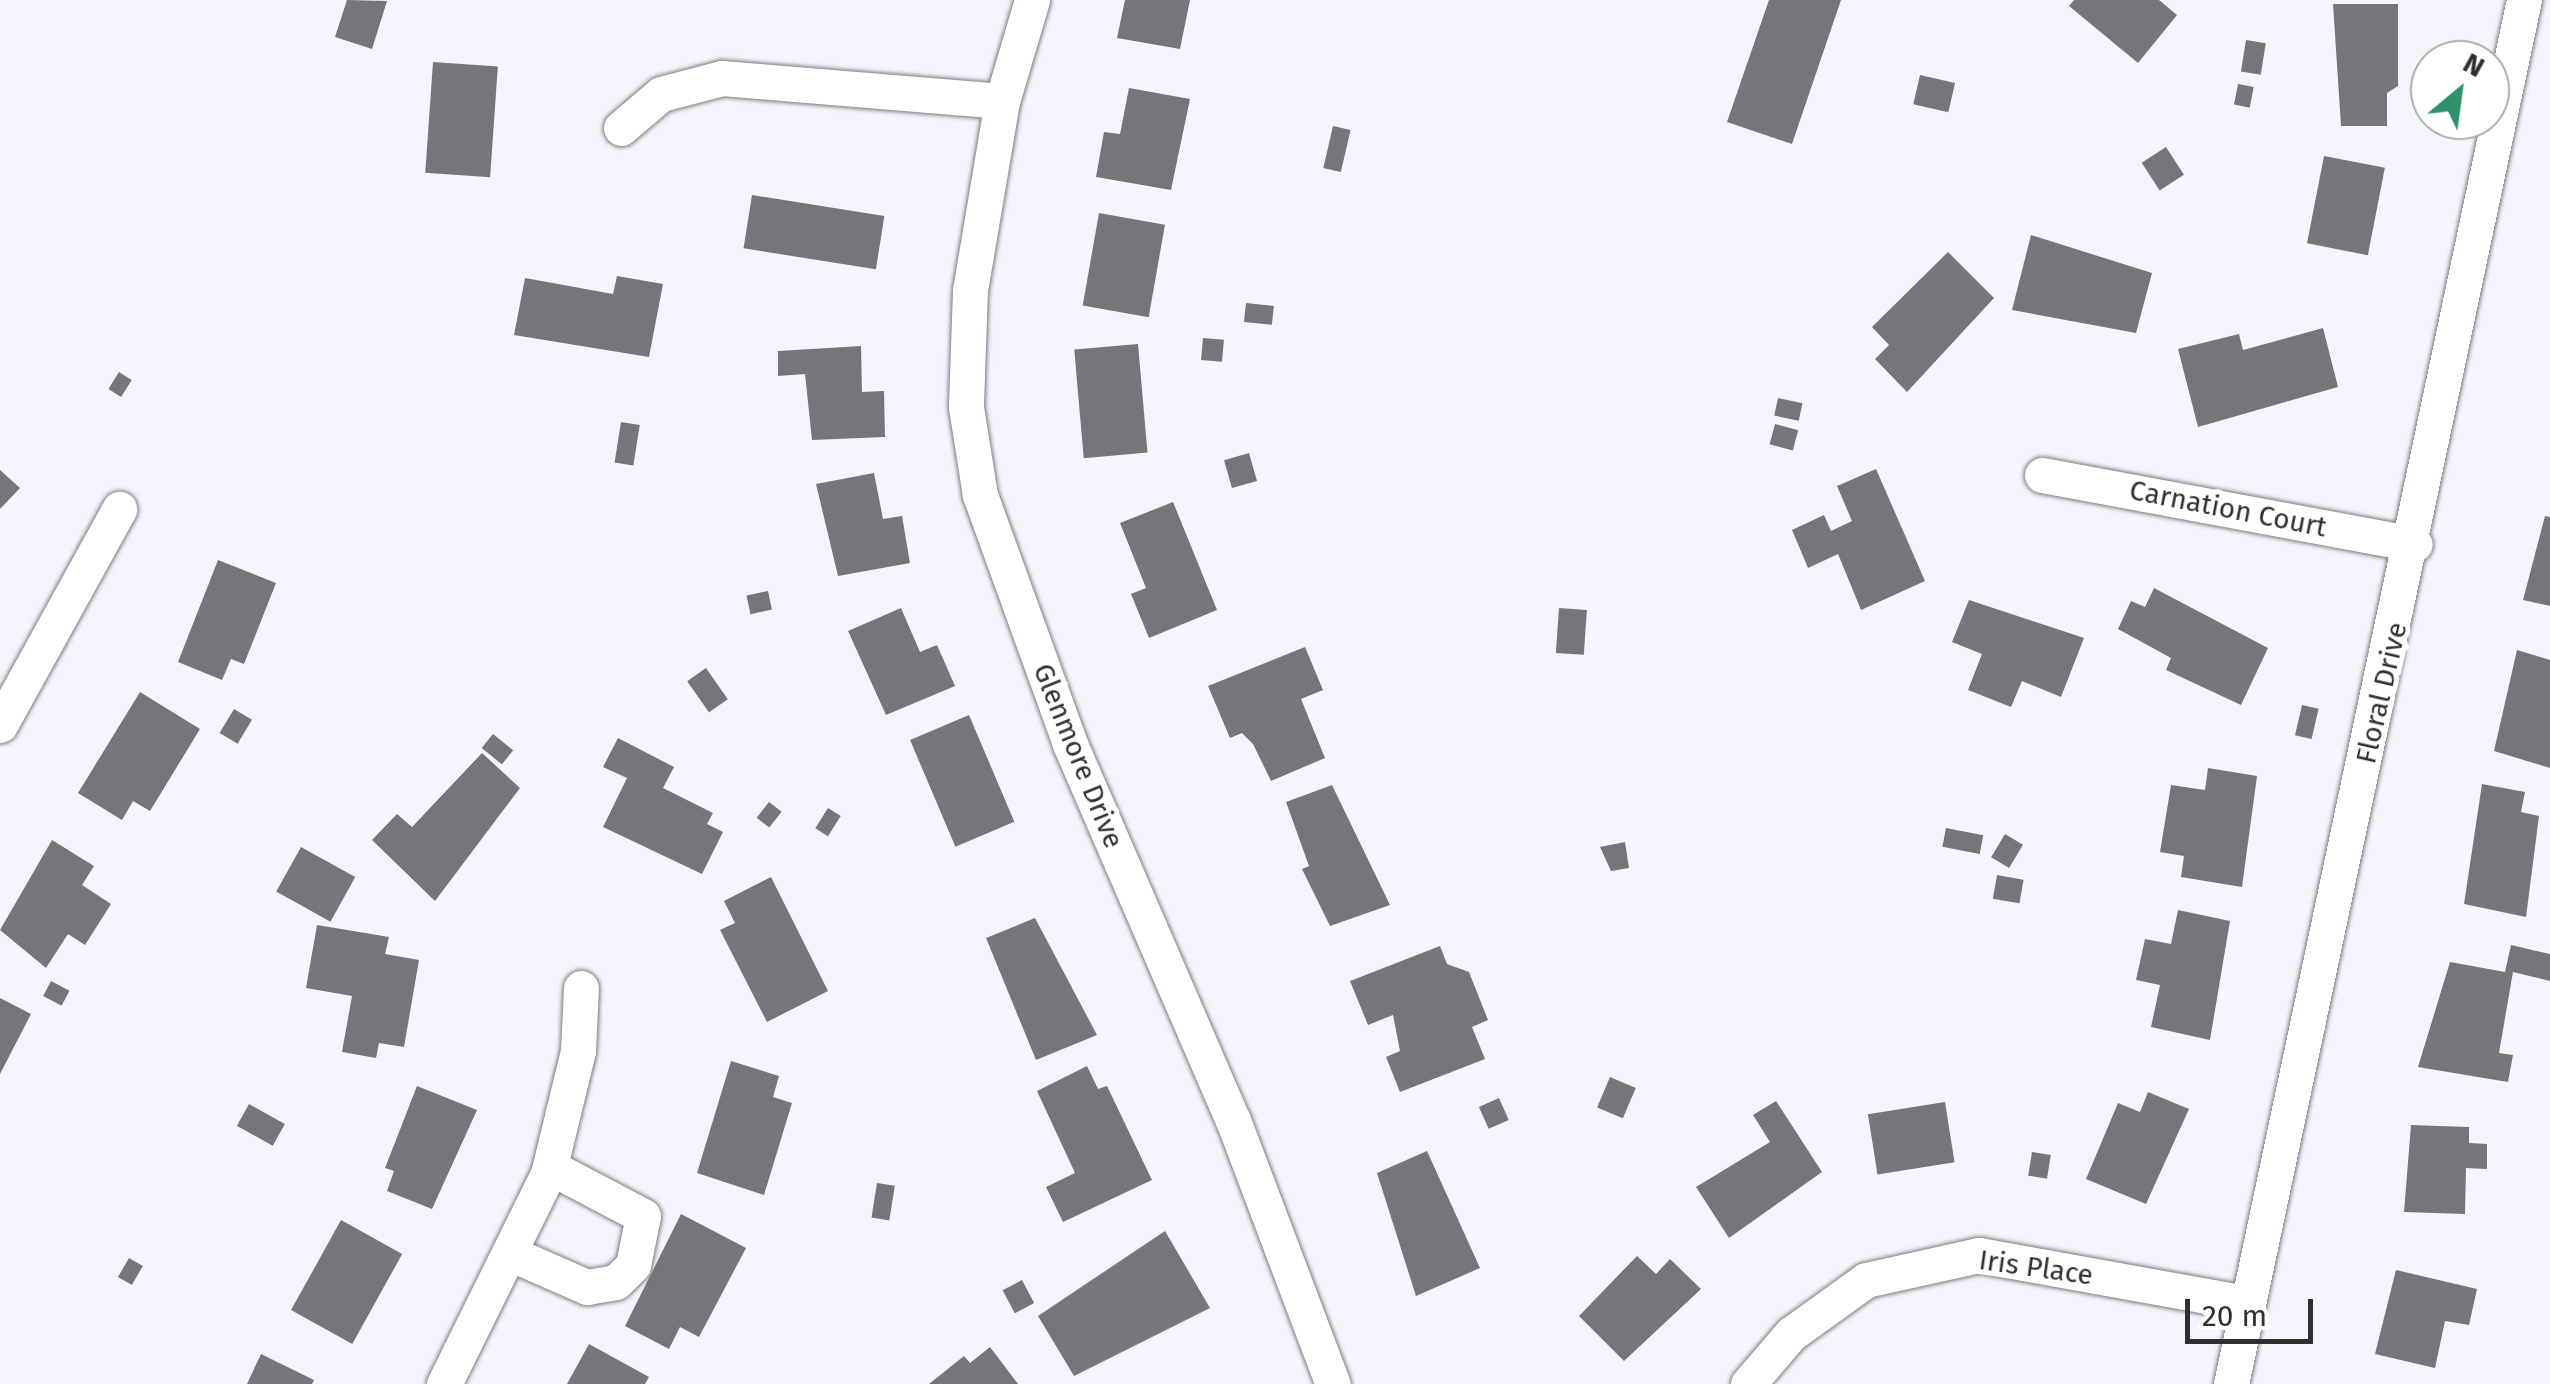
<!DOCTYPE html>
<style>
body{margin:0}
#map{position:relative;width:2550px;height:1384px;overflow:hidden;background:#f5f6fd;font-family:"Fira Sans",sans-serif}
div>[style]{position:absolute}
.building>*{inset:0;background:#74767c;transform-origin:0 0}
.roads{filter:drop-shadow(0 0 2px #7b7c82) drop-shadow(0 0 2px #7b7c82)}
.street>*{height:35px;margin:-17.5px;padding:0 17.5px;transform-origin:17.5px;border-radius:17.5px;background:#fff}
span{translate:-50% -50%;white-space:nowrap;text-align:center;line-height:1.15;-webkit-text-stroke:10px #fff;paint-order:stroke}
.street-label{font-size:28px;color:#2f2f32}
.north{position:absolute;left:2410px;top:40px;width:100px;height:100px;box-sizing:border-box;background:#fff;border:2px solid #acacad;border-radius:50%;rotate:29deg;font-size:28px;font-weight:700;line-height:40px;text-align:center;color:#2f2f32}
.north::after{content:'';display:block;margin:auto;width:35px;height:45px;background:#2f926d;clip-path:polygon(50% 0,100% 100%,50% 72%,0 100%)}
.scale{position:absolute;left:2185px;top:1299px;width:128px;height:45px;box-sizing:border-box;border:5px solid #2f2f32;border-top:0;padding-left:12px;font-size:30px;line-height:35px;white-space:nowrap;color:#2f2f32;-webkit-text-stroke:8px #fff;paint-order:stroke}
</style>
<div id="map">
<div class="building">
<i style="clip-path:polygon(347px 0,387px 1px,372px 49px,335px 37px)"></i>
<i style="clip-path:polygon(1125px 0,1190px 0,1180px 49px,1117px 38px)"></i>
<i style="clip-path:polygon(1769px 0,1841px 0,1792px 144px,1727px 122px)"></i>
<i style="clip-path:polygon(2074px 0,2159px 0,2177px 15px,2138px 63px,2069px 6px)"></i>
<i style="clip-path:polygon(2333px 4px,2398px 4px,2398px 86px,2387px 93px,2387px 126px,2341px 126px)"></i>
<i style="left:2246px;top:40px;width:20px;height:32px;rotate:9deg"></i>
<i style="left:433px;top:62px;width:65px;height:111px;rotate:4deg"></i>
<i style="left:1920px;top:75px;width:36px;height:30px;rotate:13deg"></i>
<i style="left:2238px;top:84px;width:16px;height:21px;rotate:11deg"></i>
<i style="clip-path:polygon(1129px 88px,1190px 99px,1171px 190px,1096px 177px,1104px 132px,1120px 134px)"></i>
<i style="left:1333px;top:126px;width:18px;height:43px;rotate:13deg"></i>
<i style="left:2166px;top:147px;width:33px;height:29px;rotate:57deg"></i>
<i style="left:2324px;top:156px;width:62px;height:89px;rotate:11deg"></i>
<i style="left:752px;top:195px;width:134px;height:54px;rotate:9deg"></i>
<i style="left:1099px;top:213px;width:67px;height:94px;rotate:10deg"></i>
<i style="clip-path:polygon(2031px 235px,2152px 273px,2136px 333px,2012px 310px)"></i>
<i style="clip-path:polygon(1948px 252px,1994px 298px,1907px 392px,1875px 359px,1889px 345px,1872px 327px)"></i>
<i style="clip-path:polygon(617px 276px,663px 284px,649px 357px,514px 335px,525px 278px,613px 294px)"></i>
<i style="left:1246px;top:303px;width:28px;height:19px;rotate:6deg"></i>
<i style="clip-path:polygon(2323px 328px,2338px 387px,2198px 427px,2178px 349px,2239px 334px,2243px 350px)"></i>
<i style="left:1203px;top:338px;width:21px;height:22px;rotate:5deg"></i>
<i style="left:1138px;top:344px;width:109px;height:64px;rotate:85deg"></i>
<i style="clip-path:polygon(861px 346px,862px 392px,884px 391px,885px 437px,812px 440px,805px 374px,778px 376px,778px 351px)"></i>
<i style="left:119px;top:372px;width:15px;height:20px;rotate:32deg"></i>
<i style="left:1778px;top:398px;width:25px;height:18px;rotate:12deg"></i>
<i style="left:621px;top:422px;width:19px;height:41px;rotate:9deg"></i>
<i style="left:1775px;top:424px;width:24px;height:21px;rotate:15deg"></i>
<i style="left:1249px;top:453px;width:29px;height:26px;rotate:74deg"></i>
<i style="clip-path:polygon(1876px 469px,1925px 581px,1861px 610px,1838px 554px,1808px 568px,1792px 530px,1824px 515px,1831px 531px,1852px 521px,1837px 486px)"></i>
<i style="clip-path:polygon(0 470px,20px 488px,0 509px)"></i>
<i style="clip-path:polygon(874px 473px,883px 519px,902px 516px,910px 563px,838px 576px,816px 484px)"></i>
<i style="clip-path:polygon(1173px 502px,1217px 610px,1149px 638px,1131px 594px,1146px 588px,1120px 523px)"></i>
<i style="clip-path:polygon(2545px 516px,2550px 517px,2550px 606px,2523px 600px)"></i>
<i style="clip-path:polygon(218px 560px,276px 583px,244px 664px,231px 659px,222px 680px,178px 662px)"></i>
<i style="clip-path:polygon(2154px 588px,2268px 648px,2241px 705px,2166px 670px,2171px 658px,2118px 629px,2131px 601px,2145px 607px)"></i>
<i style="left:768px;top:591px;width:19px;height:22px;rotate:78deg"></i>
<i style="clip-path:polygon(1969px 600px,2084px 638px,2061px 697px,2022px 681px,2011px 707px,1968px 690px,1982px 654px,1952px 642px)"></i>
<i style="clip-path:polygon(901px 608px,920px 652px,937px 645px,955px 686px,886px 715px,848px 631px)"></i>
<i style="left:1559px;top:608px;width:28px;height:45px;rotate:4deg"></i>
<i style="clip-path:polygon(1305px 647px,1323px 690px,1301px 699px,1325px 758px,1271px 781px,1253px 744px,1242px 733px,1230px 738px,1208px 686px)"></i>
<i style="clip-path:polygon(2517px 650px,2550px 660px,2550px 768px,2494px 751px)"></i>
<i style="left:706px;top:668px;width:38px;height:23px;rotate:55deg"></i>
<i style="clip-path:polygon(140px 692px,200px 729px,150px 811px,133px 801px,122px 820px,78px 793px)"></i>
<i style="left:2302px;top:705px;width:17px;height:31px;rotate:13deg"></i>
<i style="left:234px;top:709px;width:21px;height:28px;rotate:31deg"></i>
<i style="left:969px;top:715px;width:116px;height:64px;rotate:67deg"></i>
<i style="left:493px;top:734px;width:26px;height:18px;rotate:39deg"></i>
<i style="clip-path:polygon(618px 738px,674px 767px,663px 788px,713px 813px,707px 824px,723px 832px,702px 874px,603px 827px,627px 778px,603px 767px)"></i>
<i style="clip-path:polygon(482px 753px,520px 788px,435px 901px,372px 840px,397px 814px,412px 827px)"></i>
<i style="clip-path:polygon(2208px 768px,2257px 776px,2242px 887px,2181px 877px,2184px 856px,2160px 852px,2171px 785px,2205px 790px)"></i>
<i style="clip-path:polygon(2482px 784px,2525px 792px,2521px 812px,2539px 816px,2526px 917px,2464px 904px)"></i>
<i style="clip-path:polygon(1332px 785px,1390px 905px,1330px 926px,1302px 869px,1309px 866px,1286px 802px)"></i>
<i style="left:769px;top:802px;width:16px;height:20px;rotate:38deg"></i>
<i style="left:828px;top:808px;width:15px;height:24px;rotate:32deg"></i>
<i style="left:1946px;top:828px;width:38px;height:19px;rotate:11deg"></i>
<i style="left:2005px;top:834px;width:21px;height:27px;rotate:31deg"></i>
<i style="clip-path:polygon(52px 840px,94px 866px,82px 885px,111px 904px,85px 945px,68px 934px,46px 968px,0 930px)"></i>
<i style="clip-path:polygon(1625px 842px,1629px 868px,1611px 871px,1600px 847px)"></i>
<i style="left:301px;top:847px;width:62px;height:51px;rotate:29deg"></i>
<i style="left:1997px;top:875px;width:27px;height:24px;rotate:10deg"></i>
<i style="clip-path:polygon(771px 877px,828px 991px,767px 1022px,720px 930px,735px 923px,724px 901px)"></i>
<i style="clip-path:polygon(2178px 910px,2230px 921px,2210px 1040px,2151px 1027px,2160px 985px,2136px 980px,2145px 939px,2171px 944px)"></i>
<i style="clip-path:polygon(1035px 918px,1097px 1035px,1036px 1060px,986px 938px)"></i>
<i style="clip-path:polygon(317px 925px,389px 937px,385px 954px,419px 960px,404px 1047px,379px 1043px,376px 1058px,342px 1052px,352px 996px,306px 988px)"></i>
<i style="clip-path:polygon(2511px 945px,2550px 954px,2550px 981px,2513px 972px,2499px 1053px,2513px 1055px,2508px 1082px,2418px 1067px,2450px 962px,2505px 972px)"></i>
<i style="clip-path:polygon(1440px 946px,1447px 964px,1469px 972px,1488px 1020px,1472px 1027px,1485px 1059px,1400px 1092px,1386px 1057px,1400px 1051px,1393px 1015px,1368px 1025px,1350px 981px)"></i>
<i style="left:51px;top:981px;width:21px;height:17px;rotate:28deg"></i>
<i style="clip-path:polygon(0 998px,31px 1014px,0 1074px)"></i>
<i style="clip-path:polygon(731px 1061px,779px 1076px,773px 1097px,792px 1103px,764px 1195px,697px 1173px)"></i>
<i style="clip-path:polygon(1087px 1066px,1098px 1089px,1107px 1086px,1152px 1180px,1063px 1222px,1046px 1187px,1075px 1173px,1037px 1091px)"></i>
<i style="left:1610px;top:1077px;width:28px;height:33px;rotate:23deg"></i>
<i style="clip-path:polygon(417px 1086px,477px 1110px,432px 1209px,387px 1191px,394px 1171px,385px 1168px)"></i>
<i style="clip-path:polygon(2148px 1092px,2189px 1109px,2146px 1204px,2086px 1179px,2118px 1103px,2140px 1112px)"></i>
<i style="left:1499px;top:1098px;width:24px;height:22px;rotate:66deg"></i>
<i style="clip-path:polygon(1776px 1101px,1822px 1172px,1729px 1238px,1696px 1187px,1770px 1142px,1753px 1115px)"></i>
<i style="left:1945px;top:1102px;width:61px;height:78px;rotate:81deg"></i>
<i style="left:249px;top:1104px;width:41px;height:25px;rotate:29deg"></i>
<i style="clip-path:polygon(2411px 1125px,2469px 1127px,2469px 1143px,2487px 1144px,2487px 1169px,2466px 1168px,2465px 1214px,2404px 1212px)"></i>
<i style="clip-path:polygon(1427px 1151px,1480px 1268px,1416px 1296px,1377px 1173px)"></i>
<i style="left:2032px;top:1152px;width:19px;height:24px;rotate:9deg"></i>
<i style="left:877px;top:1183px;width:18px;height:35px;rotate:9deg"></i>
<i style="clip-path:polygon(681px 1214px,746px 1248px,699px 1337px,680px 1327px,669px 1349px,625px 1326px)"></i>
<i style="left:341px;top:1220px;width:70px;height:103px;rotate:29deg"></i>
<i style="clip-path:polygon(1165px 1231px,1210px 1308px,1074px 1376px,1038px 1316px)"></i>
<i style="clip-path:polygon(1637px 1256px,1656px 1274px,1670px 1259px,1701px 1289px,1624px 1361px,1579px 1316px)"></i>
<i style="left:129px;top:1258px;width:16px;height:22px;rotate:30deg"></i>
<i style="clip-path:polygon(2396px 1270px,2477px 1289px,2469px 1325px,2445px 1321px,2435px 1368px,2375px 1354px)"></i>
<i style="left:1022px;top:1280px;width:26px;height:22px;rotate:62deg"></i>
<i style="clip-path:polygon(589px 1344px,649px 1377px,645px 1384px,567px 1384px)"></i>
<i style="clip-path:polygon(990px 1347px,1018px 1384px,929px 1384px,964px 1356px,970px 1363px)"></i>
<i style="clip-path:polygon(261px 1354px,314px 1380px,312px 1384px,247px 1384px)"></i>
</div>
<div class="roads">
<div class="street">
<i style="left:1032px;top:0;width:105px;rotate:106.5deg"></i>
<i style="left:1002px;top:101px;width:192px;rotate:99.6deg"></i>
<i style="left:970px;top:290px;width:117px;rotate:92deg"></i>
<i style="left:966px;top:407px;width:89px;rotate:81deg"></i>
<i style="left:980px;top:495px;width:265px;rotate:70.1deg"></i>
<i style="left:1070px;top:744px;width:410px;rotate:66.6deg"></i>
<i style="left:1233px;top:1120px;width:282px;rotate:69.3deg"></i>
<i style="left:621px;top:128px;width:52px;rotate:-40.4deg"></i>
<i style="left:661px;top:94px;width:63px;rotate:-14.7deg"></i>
<i style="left:722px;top:78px;width:281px;rotate:4.7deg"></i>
<i style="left:2042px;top:475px;width:379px;rotate:10.5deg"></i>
<i style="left:0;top:725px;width:247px;rotate:-61.1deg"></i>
<i style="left:514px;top:1255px;width:80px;rotate:23.7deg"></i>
<i style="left:587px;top:1287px;width:29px;rotate:-10deg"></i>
<i style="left:616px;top:1282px;width:24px;rotate:-45deg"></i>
<i style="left:633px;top:1265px;width:50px;rotate:-78.5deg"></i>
<i style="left:643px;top:1216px;width:105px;rotate:-152.2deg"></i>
<i style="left:444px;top:1384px;width:234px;rotate:-63.7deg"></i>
<i style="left:548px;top:1174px;width:127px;rotate:-76.3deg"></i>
<i style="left:578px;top:1051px;width:63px;rotate:-87.3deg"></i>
<i style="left:1748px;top:1384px;width:66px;rotate:-49.3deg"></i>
<i style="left:1791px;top:1334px;width:92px;rotate:-35.8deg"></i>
<i style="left:1866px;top:1280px;width:116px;rotate:-12.5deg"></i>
<i style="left:1979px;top:1255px;width:271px;rotate:10.2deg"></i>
<i style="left:2231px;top:1384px;width:1415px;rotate:-78.05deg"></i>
</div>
</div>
<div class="street-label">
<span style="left:2228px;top:509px;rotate:11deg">Carnation Court</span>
<span style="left:2382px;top:693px;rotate:-77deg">Floral Drive</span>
<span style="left:1078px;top:756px;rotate:68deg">Glenmore Drive</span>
<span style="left:2036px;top:1268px;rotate:8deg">Iris Place</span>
</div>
<div class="north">N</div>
<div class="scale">20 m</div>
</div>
